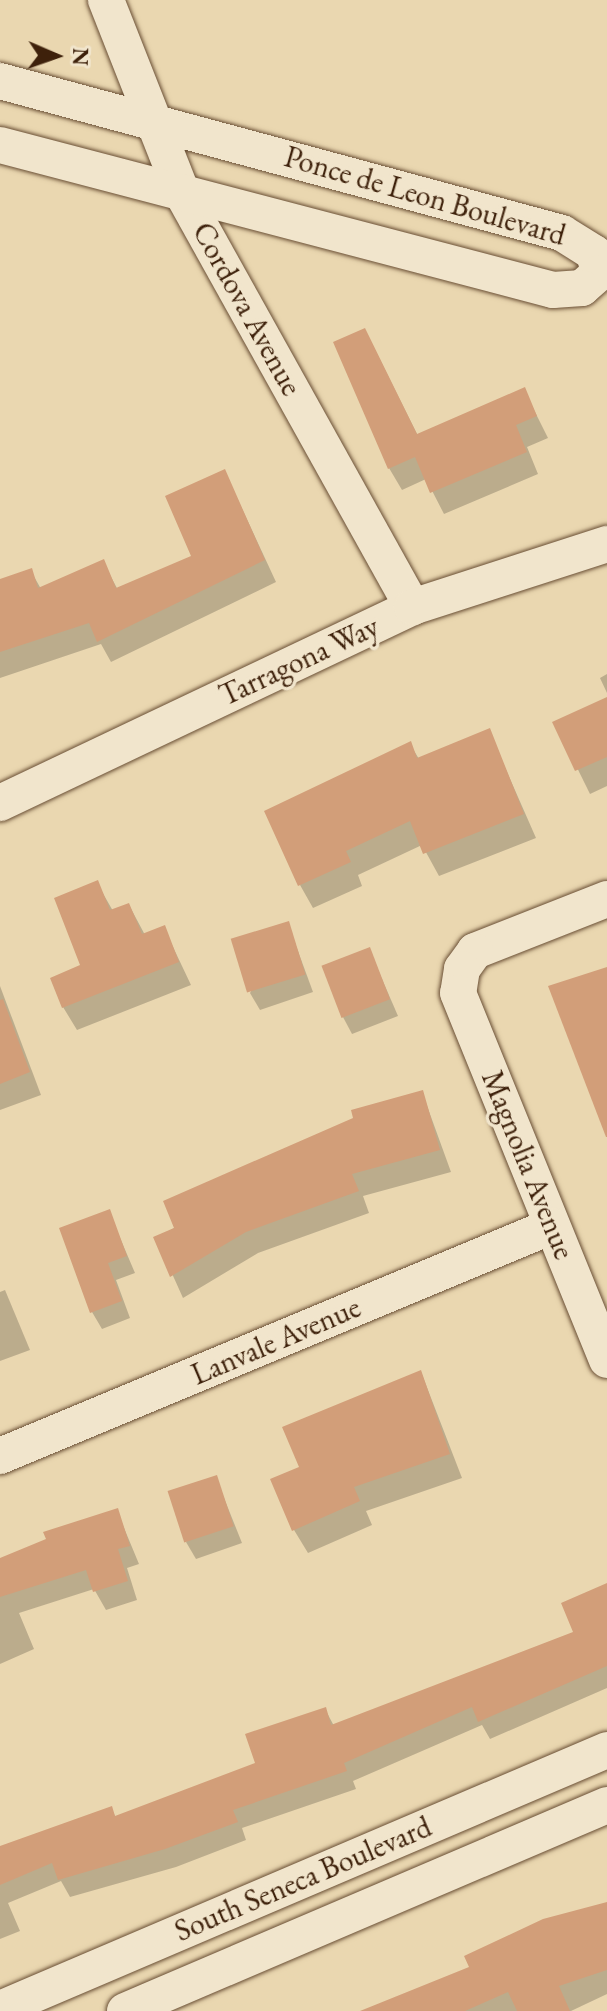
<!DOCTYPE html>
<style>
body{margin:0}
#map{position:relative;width:607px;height:2011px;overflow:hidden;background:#ead7b0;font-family:"EB Garamond",serif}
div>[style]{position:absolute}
.shadow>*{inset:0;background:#0003}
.building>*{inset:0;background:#d29e79;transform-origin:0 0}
.roads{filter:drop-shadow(0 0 2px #694e34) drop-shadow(0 0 2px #694e34)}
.street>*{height:36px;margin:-18px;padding:0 18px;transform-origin:18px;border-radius:18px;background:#f1e5cc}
span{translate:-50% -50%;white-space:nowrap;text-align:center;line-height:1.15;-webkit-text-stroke:7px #f1e5cc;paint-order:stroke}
.street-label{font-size:30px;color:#3e210b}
.north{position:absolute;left:16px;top:16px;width:80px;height:80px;-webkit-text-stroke:6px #f1e5cc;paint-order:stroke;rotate:92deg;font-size:22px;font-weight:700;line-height:32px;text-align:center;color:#3e210b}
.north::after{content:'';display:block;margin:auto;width:28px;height:36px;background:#3e210b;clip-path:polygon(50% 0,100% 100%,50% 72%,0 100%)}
</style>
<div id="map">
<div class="shadow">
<i style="clip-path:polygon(365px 330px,418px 436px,524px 390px,548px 438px,527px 447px,538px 474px,444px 514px,426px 479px,402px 490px,389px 468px)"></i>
<i style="clip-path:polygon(225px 472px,276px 582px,111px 662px,101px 644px,0 678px,0 581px,31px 571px,41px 589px,103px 562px,118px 590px,194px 558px)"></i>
<i style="clip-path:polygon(607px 674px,607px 693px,600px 678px)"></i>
<i style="clip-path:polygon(607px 699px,607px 786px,590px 794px,555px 723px)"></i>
<i style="clip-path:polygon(489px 731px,536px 838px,439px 876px,422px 845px,358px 875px,362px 886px,313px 908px,300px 885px,410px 744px,419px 759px)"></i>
<i style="clip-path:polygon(97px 883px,113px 911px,129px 905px,145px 935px,164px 928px,191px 985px,77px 1030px,63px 1007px,83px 967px)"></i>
<i style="clip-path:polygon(288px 924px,313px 992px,260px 1010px,250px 993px)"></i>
<i style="clip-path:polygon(369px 949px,398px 1016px,352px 1034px,343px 1017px)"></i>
<i style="clip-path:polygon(0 986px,41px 1095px,0 1110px)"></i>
<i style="clip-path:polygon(422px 1092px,451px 1172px,363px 1196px,369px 1213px,258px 1253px,183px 1298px,156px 1238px)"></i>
<i style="clip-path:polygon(109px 1212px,135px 1273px,116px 1280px,130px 1318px,102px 1329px,92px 1312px)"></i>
<i style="clip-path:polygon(5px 1290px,30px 1350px,0 1361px,0 1292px)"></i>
<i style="clip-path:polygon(421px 1372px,462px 1478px,366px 1511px,372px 1525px,308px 1553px,294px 1530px,302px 1468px)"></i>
<i style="clip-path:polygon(216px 1478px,242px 1543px,196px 1559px,186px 1542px)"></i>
<i style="clip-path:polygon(117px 1511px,139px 1564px,127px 1568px,137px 1600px,106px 1610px,94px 1589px,19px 1613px,34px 1649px,0 1664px,0 1560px)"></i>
<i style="clip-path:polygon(607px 1585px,607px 1688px,490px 1739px,482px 1725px,353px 1781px,356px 1789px,242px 1828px,246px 1840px,176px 1867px,70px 1897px,61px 1881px,8px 1903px,20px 1931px,0 1939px,0 1847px,111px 1808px,116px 1818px,258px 1764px,325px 1709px,334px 1726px,575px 1633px)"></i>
<i style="clip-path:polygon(607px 1903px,607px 1994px,571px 2011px,377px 2011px)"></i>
</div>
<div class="building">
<i style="clip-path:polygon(365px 328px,417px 434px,525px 387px,537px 416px,516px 425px,527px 452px,430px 493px,415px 457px,388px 469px,333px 342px)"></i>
<i style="clip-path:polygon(225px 469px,265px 560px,97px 642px,89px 623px,0 652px,0 579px,32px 568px,38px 588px,104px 559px,116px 588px,191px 556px,165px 496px)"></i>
<i style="clip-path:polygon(607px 697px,607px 757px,575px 771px,552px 722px)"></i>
<i style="clip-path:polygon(490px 728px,524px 814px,423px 854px,410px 821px,346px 851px,351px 862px,298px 886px,264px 811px,411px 741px,417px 758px)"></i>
<i style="clip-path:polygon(98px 880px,110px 910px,129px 903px,142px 934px,165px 925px,179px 962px,62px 1008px,50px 978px,80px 965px,54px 898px)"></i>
<i style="left:289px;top:921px;width:56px;height:61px;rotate:73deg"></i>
<i style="left:370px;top:947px;width:56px;height:52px;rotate:69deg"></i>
<i style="clip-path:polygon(607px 967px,607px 1137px,606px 1137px,548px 986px)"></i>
<i style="clip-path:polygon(3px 999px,30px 1072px,0 1084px,0 1000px)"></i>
<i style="clip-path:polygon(423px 1090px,440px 1150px,352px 1174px,359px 1191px,246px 1232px,170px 1277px,153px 1237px,174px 1228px,163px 1201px,353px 1118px,351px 1110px)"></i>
<i style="clip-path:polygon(110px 1209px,127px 1256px,108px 1263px,122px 1301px,90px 1313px,59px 1228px)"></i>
<i style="clip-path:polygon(421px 1370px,450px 1454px,354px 1487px,360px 1501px,292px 1531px,270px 1479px,299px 1467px,282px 1427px)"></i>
<i style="left:217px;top:1475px;width:54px;height:52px;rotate:72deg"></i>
<i style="clip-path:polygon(118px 1508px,130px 1546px,118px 1549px,128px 1581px,93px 1592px,86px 1570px,0 1597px,0 1558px,46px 1539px,43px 1532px)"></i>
<i style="clip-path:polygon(607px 1583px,607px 1666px,478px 1722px,472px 1707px,344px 1763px,347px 1771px,233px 1810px,238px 1822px,165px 1849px,58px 1880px,52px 1863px,0 1885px,0 1846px,112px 1806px,115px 1816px,255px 1763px,245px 1734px,326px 1707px,331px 1725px,573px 1632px,561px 1603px)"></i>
<i style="clip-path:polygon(607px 1902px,607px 1970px,559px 1986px,570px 2011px,517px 2011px,508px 1992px,465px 2011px,360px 2011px,469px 1967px,464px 1956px,543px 1919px)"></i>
</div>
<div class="roads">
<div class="street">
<i style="left:106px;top:0;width:207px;rotate:68.5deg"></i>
<i style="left:182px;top:193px;width:474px;rotate:60.9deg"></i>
<i style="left:0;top:81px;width:582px;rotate:15.13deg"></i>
<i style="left:562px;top:233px;width:38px;rotate:32deg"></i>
<i style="left:594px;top:253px;width:21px;rotate:76deg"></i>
<i style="left:599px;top:273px;width:23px;rotate:139deg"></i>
<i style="left:582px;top:288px;width:29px;rotate:176deg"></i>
<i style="left:553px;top:290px;width:572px;rotate:-165.31deg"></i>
<i style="left:0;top:803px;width:456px;rotate:-25.4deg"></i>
<i style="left:412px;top:607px;width:205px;rotate:-17.9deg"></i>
<i style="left:607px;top:899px;width:142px;rotate:158.5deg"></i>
<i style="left:475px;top:951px;width:22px;rotate:126deg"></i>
<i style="left:462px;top:969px;width:24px;rotate:99deg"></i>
<i style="left:458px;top:993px;width:396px;rotate:67.9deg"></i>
<i style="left:0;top:1456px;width:598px;rotate:-22.62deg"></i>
<i style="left:0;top:2009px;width:660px;rotate:-23.11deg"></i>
<i style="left:125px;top:2011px;width:524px;rotate:-23.14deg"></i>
</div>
</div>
<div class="street-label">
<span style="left:425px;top:196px;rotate:16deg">Ponce de Leon Boulevard</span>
<span style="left:247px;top:309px;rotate:61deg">Cordova Avenue</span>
<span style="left:299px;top:661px;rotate:-25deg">Tarragona Way</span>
<span style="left:528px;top:1165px;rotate:68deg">Magnolia Avenue</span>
<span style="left:276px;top:1341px;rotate:-23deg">Lanvale Avenue</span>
<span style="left:303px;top:1879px;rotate:-23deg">South Seneca Boulevard</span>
</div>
<div class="north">N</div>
</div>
